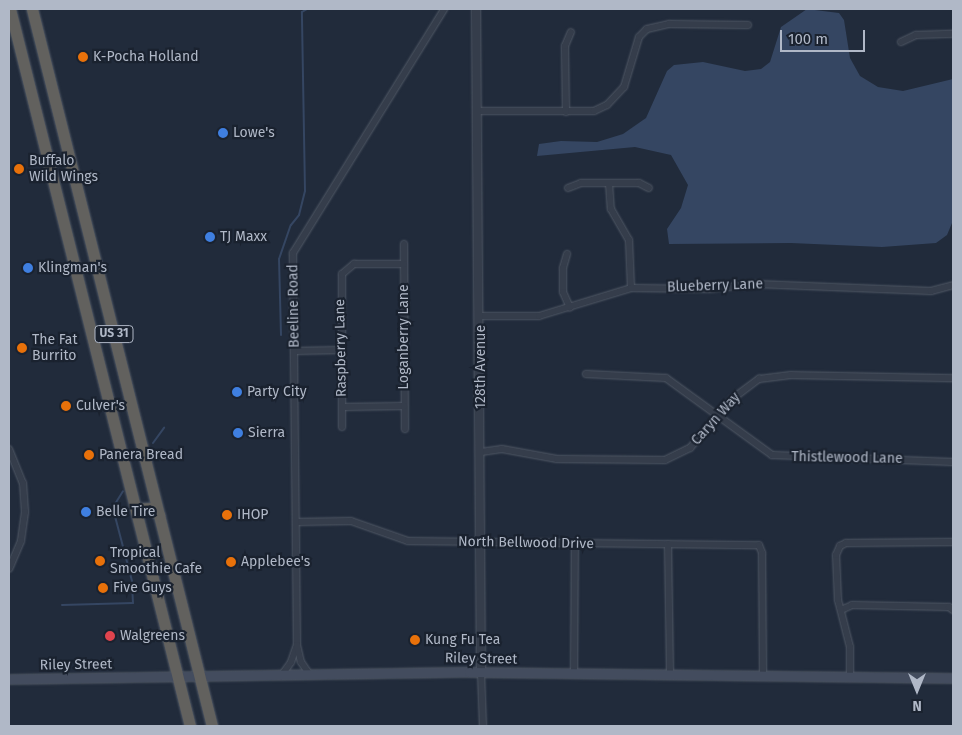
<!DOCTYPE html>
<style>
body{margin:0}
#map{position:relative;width:962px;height:735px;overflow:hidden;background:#212b3b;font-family:"Fira Sans",sans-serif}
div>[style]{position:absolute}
.water>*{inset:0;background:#354662}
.stream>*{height:2px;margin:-1px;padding:0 1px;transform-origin:1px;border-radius:1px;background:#354662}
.roads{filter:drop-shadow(0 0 1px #505865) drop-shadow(0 0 1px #505865)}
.minor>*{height:6px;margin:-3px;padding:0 3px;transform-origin:3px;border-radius:3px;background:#353d4b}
.tertiary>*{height:8px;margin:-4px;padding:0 4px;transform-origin:4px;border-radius:4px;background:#353d4b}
.secondary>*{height:9px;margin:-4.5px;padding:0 4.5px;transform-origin:4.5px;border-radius:4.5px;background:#434c5e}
.trunk>*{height:11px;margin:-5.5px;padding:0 5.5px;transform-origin:5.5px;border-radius:5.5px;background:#62615e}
.dots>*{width:14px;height:14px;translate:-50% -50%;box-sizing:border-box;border:2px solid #1a222f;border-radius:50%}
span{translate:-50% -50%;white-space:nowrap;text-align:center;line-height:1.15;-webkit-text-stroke:4.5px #1a222f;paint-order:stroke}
.shield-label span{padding:1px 4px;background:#1a222f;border:1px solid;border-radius:4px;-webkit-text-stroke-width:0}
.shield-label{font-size:12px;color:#b0b8c7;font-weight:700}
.poi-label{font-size:14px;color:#b0b8c7}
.left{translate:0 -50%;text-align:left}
.street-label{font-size:14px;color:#b0b8c7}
.frame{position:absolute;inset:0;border:10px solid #b0b8c7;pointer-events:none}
.north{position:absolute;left:892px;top:665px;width:50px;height:50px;-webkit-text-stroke:4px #1a222f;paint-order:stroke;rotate:180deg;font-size:14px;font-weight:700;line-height:20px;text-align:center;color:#b0b8c7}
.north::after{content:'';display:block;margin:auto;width:18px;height:22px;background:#b0b8c7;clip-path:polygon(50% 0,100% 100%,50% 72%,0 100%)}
.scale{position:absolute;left:780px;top:30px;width:85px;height:22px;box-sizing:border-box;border:2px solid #b0b8c7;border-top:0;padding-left:6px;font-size:15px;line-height:18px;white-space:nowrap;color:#b0b8c7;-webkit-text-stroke:4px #1a222f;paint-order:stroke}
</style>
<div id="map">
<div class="water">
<i style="clip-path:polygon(807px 9px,839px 13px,844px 20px,850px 58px,860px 76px,878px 87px,903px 91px,953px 79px,952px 223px,947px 235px,936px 243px,882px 247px,791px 243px,669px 244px,667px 229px,681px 208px,688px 185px,671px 155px,635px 147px,537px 156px,539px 144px,561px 141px,597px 142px,623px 134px,646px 118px,667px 71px,674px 65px,703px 62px,745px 71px,761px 69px,770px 62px,781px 27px)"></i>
</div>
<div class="stream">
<i style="left:325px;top:9px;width:5px"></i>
<i style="left:281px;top:335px;width:76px;rotate:-91.5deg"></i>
<i style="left:279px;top:259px;width:36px;rotate:-71deg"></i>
<i style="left:291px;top:225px;width:13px;rotate:-51deg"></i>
<i style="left:299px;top:215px;width:25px;rotate:-76deg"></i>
<i style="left:305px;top:191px;width:179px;rotate:-91deg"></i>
<i style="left:302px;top:12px;width:6px;rotate:-31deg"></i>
<i style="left:153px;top:443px;width:19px;rotate:-54deg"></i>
<i style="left:62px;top:605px;width:71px;rotate:-1.6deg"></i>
<i style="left:133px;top:603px;width:22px;rotate:-93deg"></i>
<i style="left:132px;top:581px;width:67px;rotate:-104.7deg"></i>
<i style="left:115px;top:516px;width:12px;rotate:-90deg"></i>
<i style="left:115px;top:504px;width:15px;rotate:-58deg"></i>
</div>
<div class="roads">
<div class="minor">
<i style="left:901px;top:42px;width:17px;rotate:-25deg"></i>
<i style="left:916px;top:35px;width:37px;rotate:-2deg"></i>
<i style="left:478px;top:111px;width:116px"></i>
<i style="left:594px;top:111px;width:14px;rotate:-25deg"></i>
<i style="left:607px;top:105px;width:25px;rotate:-47deg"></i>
<i style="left:624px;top:87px;width:52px;rotate:-73.3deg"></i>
<i style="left:639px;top:37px;width:11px;rotate:-45deg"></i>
<i style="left:647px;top:29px;width:23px;rotate:-13deg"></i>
<i style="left:669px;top:24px;width:79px;rotate:0.7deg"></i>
<i style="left:566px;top:112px;width:66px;rotate:-90.9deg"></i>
<i style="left:565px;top:46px;width:15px;rotate:-67deg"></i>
<i style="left:609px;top:183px;width:26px;rotate:86deg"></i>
<i style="left:611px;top:209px;width:36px;rotate:60deg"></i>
<i style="left:629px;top:240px;width:48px;rotate:87.6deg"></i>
<i style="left:568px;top:188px;width:14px;rotate:-21deg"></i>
<i style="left:581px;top:183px;width:58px"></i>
<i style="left:639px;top:183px;width:11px;rotate:27deg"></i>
<i style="left:404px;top:244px;width:185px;rotate:89.7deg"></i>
<i style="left:567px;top:254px;width:15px;rotate:106deg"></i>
<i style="left:563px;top:268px;width:24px;rotate:90deg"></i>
<i style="left:563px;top:292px;width:17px;rotate:66deg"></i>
<i style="left:481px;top:316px;width:58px"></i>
<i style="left:539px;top:316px;width:96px;rotate:-16.9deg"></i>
<i style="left:631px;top:288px;width:78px;rotate:0.7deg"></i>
<i style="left:709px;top:289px;width:47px;rotate:-6.1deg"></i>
<i style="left:756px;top:284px;width:175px;rotate:2.3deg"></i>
<i style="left:931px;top:291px;width:23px;rotate:-15deg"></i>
<i style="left:294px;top:351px;width:48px;rotate:-1.2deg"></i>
<i style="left:586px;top:374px;width:80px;rotate:2.9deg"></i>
<i style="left:666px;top:378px;width:131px;rotate:36deg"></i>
<i style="left:772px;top:455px;width:181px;rotate:2.2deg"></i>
<i style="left:342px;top:407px;width:62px;rotate:-0.9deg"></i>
<i style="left:342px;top:427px;width:153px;rotate:-90deg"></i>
<i style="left:342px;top:274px;width:16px;rotate:-40deg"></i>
<i style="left:354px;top:264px;width:50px"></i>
<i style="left:9px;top:449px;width:37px;rotate:68deg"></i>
<i style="left:23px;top:483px;width:29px;rotate:86deg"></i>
<i style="left:25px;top:512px;width:29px;rotate:98deg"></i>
<i style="left:21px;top:541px;width:30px;rotate:113deg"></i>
<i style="left:481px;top:452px;width:21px;rotate:-8deg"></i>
<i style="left:502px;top:449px;width:56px;rotate:10.3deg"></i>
<i style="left:557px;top:459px;width:108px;rotate:0.5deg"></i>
<i style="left:665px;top:460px;width:28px;rotate:-26deg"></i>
<i style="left:690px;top:448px;width:65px;rotate:-49.4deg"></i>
<i style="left:732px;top:399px;width:34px;rotate:-37deg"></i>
<i style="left:759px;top:379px;width:32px;rotate:-7deg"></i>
<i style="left:791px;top:375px;width:162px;rotate:1.1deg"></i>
<i style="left:296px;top:522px;width:55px;rotate:-1deg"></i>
<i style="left:351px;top:521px;width:60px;rotate:19.3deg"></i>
<i style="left:408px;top:541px;width:351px;rotate:0.7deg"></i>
<i style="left:759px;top:545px;width:9px;rotate:69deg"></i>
<i style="left:762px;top:553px;width:124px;rotate:89.5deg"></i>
<i style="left:668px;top:544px;width:131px;rotate:89.1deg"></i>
<i style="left:841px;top:610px;width:12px;rotate:-24deg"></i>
<i style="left:852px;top:605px;width:97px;rotate:1.2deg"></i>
<i style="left:949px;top:607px;width:5px;rotate:37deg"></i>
<i style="left:297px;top:645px;width:392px;rotate:-90.6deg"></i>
<i style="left:293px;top:253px;width:287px;rotate:-58.2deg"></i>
<i style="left:481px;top:672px;width:54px;rotate:87.9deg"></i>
<i style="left:574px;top:675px;width:131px;rotate:-89.6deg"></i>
<i style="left:281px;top:676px;width:17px;rotate:-54deg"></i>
<i style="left:291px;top:662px;width:18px;rotate:-71deg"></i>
<i style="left:297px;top:645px;width:17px;rotate:77deg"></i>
<i style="left:301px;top:662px;width:16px;rotate:55deg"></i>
<i style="left:850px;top:677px;width:30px;rotate:-90deg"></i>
<i style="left:850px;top:647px;width:49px;rotate:-104.3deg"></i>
<i style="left:838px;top:600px;width:45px;rotate:-92.5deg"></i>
<i style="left:836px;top:555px;width:10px;rotate:-66deg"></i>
<i style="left:840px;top:546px;width:7px;rotate:-27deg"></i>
<i style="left:846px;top:543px;width:107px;rotate:-0.5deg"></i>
</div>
<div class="tertiary">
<i style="left:476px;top:9px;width:663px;rotate:89.57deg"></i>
</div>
<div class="secondary">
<i style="left:9px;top:679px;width:460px;rotate:-0.9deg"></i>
<i style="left:469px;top:672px;width:484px;rotate:0.7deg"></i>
</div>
<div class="trunk">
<i style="left:10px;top:9px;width:739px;rotate:75.91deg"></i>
<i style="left:32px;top:9px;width:739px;rotate:75.91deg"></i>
<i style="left:136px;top:509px;width:15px;rotate:-4deg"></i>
<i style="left:151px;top:508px;width:11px;rotate:41deg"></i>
</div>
</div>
<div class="dots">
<i style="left:83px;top:57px;background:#e8710a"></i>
<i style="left:223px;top:133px;background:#3f7fe0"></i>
<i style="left:19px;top:169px;background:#e8710a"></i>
<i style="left:210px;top:237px;background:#3f7fe0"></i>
<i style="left:28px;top:268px;background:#3f7fe0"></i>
<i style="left:22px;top:348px;background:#e8710a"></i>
<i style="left:237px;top:392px;background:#3f7fe0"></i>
<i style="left:66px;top:406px;background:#e8710a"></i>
<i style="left:238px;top:433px;background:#3f7fe0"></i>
<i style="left:89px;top:455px;background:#e8710a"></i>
<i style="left:86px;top:512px;background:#3f7fe0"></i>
<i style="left:227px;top:515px;background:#e8710a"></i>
<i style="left:100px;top:561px;background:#e8710a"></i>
<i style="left:231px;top:562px;background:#e8710a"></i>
<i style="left:103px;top:588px;background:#e8710a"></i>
<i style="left:110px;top:636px;background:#e0444e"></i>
<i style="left:415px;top:640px;background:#e8710a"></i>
</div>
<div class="shield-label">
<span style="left:114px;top:334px">US 31</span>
</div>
<div class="poi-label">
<span class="left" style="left:93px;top:57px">K-Pocha Holland</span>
<span class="left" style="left:233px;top:133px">Lowe's</span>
<span class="left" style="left:29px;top:169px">Buffalo<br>Wild Wings</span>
<span class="left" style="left:220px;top:237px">TJ Maxx</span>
<span class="left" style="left:38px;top:268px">Klingman's</span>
<span class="left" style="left:32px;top:348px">The Fat<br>Burrito</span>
<span class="left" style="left:247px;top:392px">Party City</span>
<span class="left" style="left:76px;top:406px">Culver's</span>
<span class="left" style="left:248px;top:433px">Sierra</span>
<span class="left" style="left:99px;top:455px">Panera Bread</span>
<span class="left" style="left:96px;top:512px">Belle Tire</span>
<span class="left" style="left:237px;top:515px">IHOP</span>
<span class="left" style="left:110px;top:561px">Tropical<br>Smoothie Cafe</span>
<span class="left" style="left:241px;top:562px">Applebee's</span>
<span class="left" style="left:113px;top:588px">Five Guys</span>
<span class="left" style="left:120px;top:636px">Walgreens</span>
<span class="left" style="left:425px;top:640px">Kung Fu Tea</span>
</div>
<div class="street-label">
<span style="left:715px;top:286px;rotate:-2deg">Blueberry Lane</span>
<span style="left:294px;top:306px;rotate:-91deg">Beeline Road</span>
<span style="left:404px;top:337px;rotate:-90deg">Loganberry Lane</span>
<span style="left:341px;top:348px;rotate:-91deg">Raspberry Lane</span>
<span style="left:481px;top:367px;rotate:-90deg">128th Avenue</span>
<span style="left:716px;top:419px;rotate:-48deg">Caryn Way</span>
<span style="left:847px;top:458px;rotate:1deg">Thistlewood Lane</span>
<span style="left:526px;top:543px;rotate:1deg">North Bellwood Drive</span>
<span style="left:481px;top:659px;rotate:1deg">Riley Street</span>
<span style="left:76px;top:665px;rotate:-1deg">Riley Street</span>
</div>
<div class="frame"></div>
<div class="north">N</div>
<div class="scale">100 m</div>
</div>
